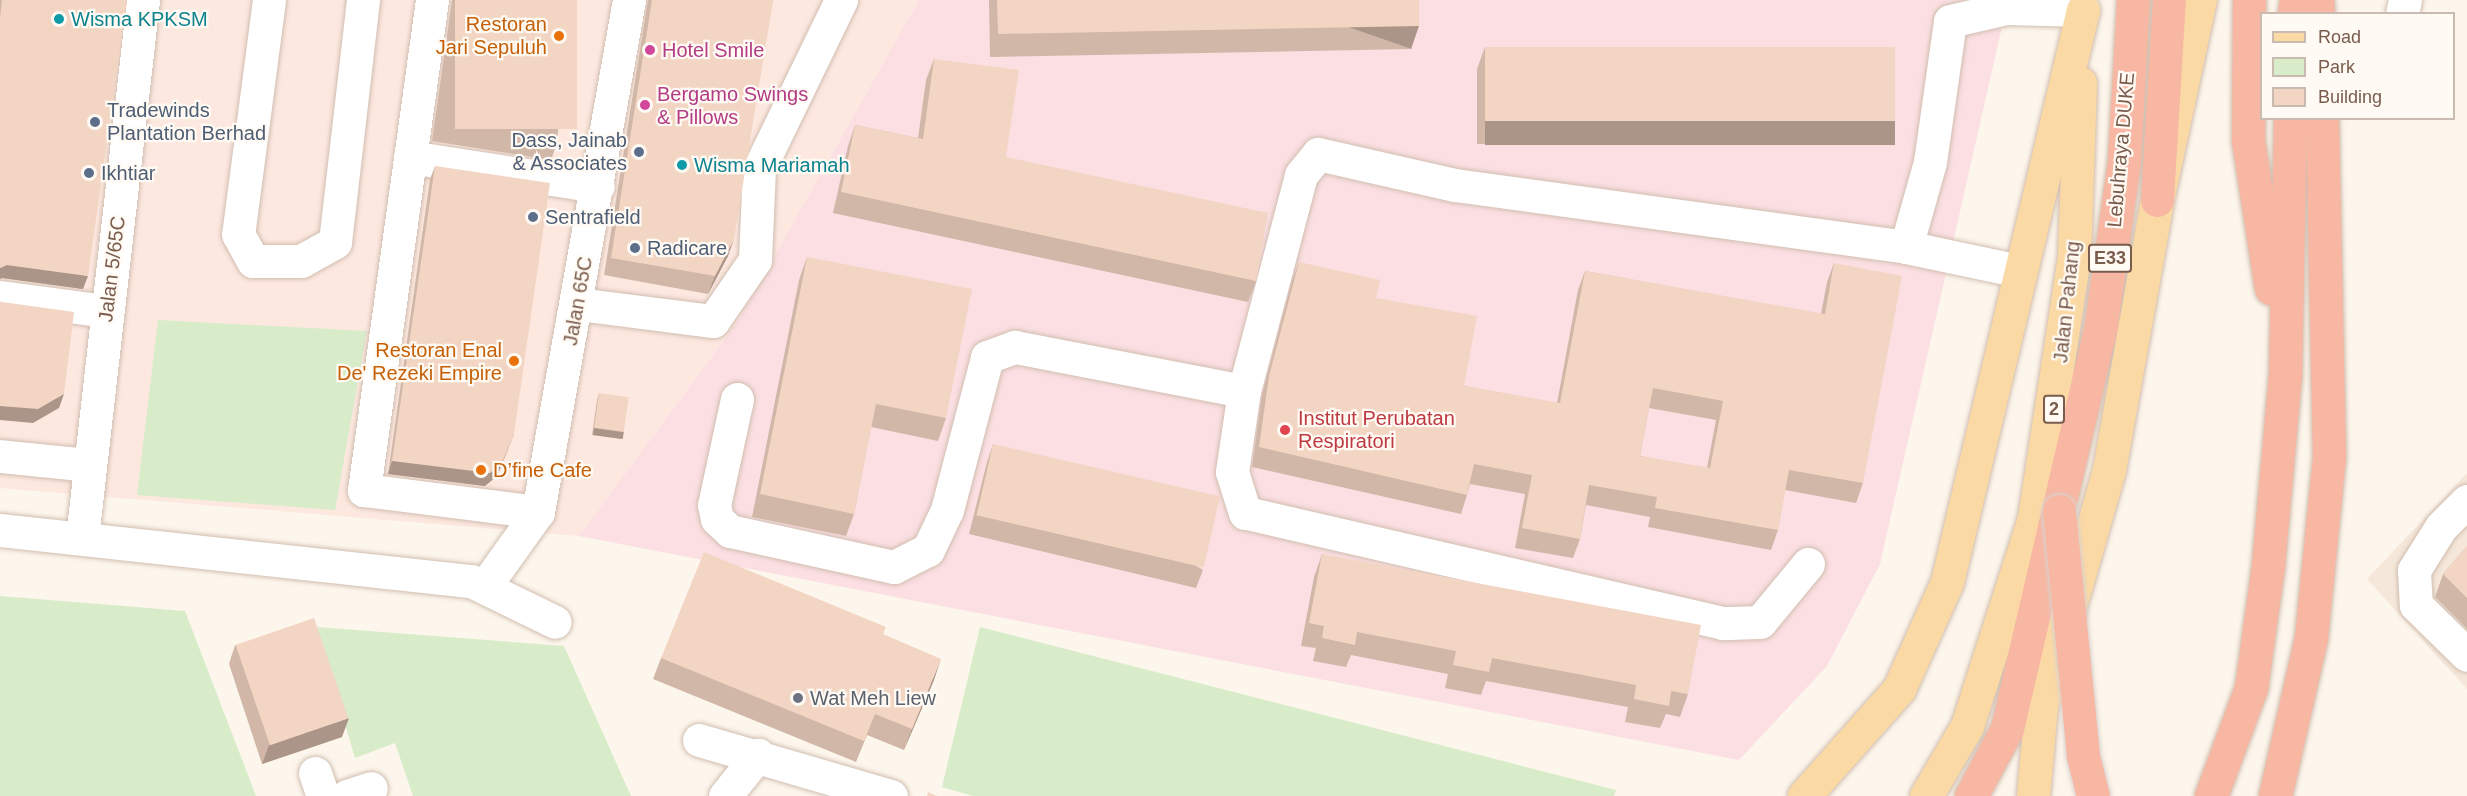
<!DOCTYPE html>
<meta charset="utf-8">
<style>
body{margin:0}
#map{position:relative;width:2467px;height:796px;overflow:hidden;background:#fdf6ec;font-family:Arial,sans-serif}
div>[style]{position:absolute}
.residential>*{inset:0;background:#f5e8da}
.commercial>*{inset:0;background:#fde8e0}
.medical>*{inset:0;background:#fbdfe3}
.green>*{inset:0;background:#d8ecc9}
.roads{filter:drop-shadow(0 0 2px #d1beb0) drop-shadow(0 0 2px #d1beb0)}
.minor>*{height:33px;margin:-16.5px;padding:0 16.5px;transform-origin:16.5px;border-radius:16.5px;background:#fff}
.major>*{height:33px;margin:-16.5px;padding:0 16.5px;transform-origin:16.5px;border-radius:16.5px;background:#fbd9a5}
.highway>*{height:33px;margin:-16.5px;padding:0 16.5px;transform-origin:16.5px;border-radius:16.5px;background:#f7b7a3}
.bridges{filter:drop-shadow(0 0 2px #dad1cd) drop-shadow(0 0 2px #dad1cd)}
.highway-bridge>*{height:33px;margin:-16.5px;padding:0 16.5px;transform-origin:16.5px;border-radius:16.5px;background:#f7b7a3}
.wall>*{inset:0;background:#d1b7a8}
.shaded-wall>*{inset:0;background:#aa9588;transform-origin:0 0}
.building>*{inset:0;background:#f3d5c3;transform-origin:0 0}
.dots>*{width:16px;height:16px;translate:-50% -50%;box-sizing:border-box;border:3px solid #fffaf3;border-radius:50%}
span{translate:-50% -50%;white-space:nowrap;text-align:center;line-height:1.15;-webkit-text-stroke:4.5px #fffaf3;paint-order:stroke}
.shield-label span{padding:2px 4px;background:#fffaf3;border:2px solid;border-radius:4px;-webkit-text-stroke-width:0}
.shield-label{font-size:18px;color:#7a5c4d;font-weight:700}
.culture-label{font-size:20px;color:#0d838f}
.left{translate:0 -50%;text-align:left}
.food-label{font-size:20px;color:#c56008}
.right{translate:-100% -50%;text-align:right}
.hotel-label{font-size:20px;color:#b23c85}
.service-label{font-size:20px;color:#4e5e75}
.street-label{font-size:20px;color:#7a5c4d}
.health-label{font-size:20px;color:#be3a42}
.worship-label{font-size:20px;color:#5b616d}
.legend{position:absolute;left:2260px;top:12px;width:195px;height:108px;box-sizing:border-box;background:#fffaf3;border:2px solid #cabbb1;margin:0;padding:8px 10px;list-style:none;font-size:18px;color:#7a5c4d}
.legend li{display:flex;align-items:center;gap:12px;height:30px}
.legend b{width:30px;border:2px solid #cabbb1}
</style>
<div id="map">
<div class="residential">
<i style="clip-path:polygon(2467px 473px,2467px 689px,2367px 579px)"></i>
</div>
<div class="commercial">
<i style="clip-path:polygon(0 0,919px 0,736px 324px,579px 536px,0 488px)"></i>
</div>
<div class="medical">
<i style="clip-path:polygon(919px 0,2008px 0,1880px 564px,1827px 666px,1739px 760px,579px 536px,736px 324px)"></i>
</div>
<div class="green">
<i style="clip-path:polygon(158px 320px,367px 331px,335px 510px,137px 495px)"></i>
<i style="clip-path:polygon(0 596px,185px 611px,256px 796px,0 796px)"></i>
<i style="clip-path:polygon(316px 627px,564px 646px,631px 796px,413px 796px,395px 743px,355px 758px)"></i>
<i style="clip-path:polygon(980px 627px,1616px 790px,1614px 796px,973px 796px,942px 787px)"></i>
</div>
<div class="roads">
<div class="minor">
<i style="left:269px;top:0;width:236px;rotate:97.5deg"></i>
<i style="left:238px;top:234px;width:31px;rotate:61deg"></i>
<i style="left:253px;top:261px;width:48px"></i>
<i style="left:301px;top:261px;width:39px;rotate:-29deg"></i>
<i style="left:335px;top:242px;width:244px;rotate:-83.4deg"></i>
<i style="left:432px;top:0;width:495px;rotate:97.9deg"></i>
<i style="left:364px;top:490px;width:175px;rotate:7.2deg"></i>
<i style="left:2402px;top:14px;width:14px;rotate:-78deg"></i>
<i style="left:410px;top:157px;width:190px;rotate:8.8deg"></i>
<i style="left:1906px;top:247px;width:88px;rotate:-74.2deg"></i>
<i style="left:1930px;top:162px;width:142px;rotate:-81.9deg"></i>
<i style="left:1950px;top:21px;width:57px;rotate:-13.1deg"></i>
<i style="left:2006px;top:8px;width:77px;rotate:1.5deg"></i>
<i style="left:0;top:297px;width:108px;rotate:7.5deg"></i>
<i style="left:578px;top:304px;width:136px;rotate:7.2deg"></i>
<i style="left:713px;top:321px;width:74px;rotate:-55.5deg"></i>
<i style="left:755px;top:260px;width:91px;rotate:-87.5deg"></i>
<i style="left:759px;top:169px;width:188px;rotate:-64.1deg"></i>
<i style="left:737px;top:399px;width:108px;rotate:102.2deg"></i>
<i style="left:714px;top:505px;width:14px;rotate:78deg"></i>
<i style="left:717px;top:519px;width:18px;rotate:43deg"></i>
<i style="left:730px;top:531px;width:168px;rotate:12.4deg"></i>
<i style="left:894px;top:567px;width:38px;rotate:-27deg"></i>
<i style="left:928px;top:550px;width:44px;rotate:-64.6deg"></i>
<i style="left:947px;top:510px;width:158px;rotate:-75.3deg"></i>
<i style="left:987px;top:357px;width:30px;rotate:-20deg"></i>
<i style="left:1015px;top:347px;width:233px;rotate:10.9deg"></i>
<i style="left:0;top:456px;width:89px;rotate:5.8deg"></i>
<i style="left:2467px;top:501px;width:37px;rotate:135deg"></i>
<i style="left:2441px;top:527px;width:51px;rotate:122.1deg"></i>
<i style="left:2414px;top:570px;width:35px;rotate:87deg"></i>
<i style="left:2416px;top:605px;width:71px;rotate:44.4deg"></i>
<i style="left:0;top:530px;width:474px;rotate:6.2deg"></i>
<i style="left:471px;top:581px;width:93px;rotate:26deg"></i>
<i style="left:82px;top:538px;width:541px;rotate:-83.53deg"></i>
<i style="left:1808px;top:564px;width:75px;rotate:129.6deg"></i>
<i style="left:1760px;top:622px;width:37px;rotate:178deg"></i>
<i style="left:1723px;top:623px;width:490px;rotate:-167deg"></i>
<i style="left:1245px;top:513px;width:43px;rotate:-107.6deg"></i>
<i style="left:1232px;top:472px;width:82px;rotate:-81.6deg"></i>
<i style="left:1244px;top:391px;width:223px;rotate:-75.2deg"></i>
<i style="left:1301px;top:175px;width:27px;rotate:-51deg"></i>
<i style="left:1318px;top:154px;width:140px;rotate:12.8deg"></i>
<i style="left:1455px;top:185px;width:455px;rotate:7.8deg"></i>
<i style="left:1906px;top:247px;width:116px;rotate:11.9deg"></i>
<i style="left:485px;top:586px;width:91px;rotate:-54.4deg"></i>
<i style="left:538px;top:512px;width:520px;rotate:-79.92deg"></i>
<i style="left:699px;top:740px;width:200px;rotate:16.3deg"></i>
<i style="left:315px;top:773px;width:24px;rotate:71deg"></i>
<i style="left:347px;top:796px;width:25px;rotate:-18deg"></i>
<i style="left:725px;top:796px;width:53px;rotate:-51.2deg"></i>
</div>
<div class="major">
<i style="left:1804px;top:796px;width:143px;rotate:-48.4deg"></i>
<i style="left:1899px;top:689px;width:117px;rotate:-65.8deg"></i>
<i style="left:1947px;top:582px;width:588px;rotate:-76.63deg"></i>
<i style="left:1926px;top:796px;width:81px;rotate:-59.6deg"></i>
<i style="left:1967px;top:726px;width:219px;rotate:-72.1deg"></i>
<i style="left:2034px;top:518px;width:264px;rotate:-81.3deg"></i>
<i style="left:2074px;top:257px;width:174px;rotate:-88deg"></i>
<i style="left:2033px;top:796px;width:89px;rotate:-84.9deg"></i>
<i style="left:2041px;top:707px;width:247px;rotate:-74deg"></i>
<i style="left:2109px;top:470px;width:274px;rotate:-79.9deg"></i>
<i style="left:2157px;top:200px;width:205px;rotate:-77.9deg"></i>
</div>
<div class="highway">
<i style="left:2249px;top:0;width:140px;rotate:90.4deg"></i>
<i style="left:2248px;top:140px;width:150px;rotate:81.2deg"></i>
<i style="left:2317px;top:0;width:14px;rotate:86deg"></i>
<i style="left:2294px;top:14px;width:14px;rotate:-82deg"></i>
<i style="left:2157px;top:200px;width:200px;rotate:-86.6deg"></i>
<i style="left:1971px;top:796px;width:76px;rotate:-61.8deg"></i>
<i style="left:2007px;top:729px;width:416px;rotate:-76.9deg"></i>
<i style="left:2101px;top:324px;width:165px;rotate:-82deg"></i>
<i style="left:2124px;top:161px;width:161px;rotate:-86.8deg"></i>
<i style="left:2211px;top:796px;width:115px;rotate:-69.7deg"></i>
<i style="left:2251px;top:688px;width:124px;rotate:-82.1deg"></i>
<i style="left:2268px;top:565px;width:190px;rotate:-84.9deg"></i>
<i style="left:2285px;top:376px;width:258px;rotate:-88.9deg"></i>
<i style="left:2275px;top:796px;width:163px;rotate:-77.2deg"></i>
<i style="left:2311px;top:637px;width:182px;rotate:-84.3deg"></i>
<i style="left:2329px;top:456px;width:338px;rotate:-91.2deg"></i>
</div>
</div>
<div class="bridges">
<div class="highway-bridge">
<i style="left:2059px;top:511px;width:246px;rotate:84.4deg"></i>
<i style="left:2083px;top:756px;width:41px;rotate:76deg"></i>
</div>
</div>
<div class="wall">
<i style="clip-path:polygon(0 0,127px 0,83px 289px,2px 278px,0 279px)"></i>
<i style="clip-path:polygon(452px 0,577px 0,556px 146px,551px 160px,432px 141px)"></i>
<i style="clip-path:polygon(648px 0,773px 0,728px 256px,708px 294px,604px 275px)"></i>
<i style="clip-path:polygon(989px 0,1419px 0,1411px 49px,990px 57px)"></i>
<i style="clip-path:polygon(1485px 47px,1895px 123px,1887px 145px,1477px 144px,1477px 69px)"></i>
<i style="clip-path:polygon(934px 59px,1006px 157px,1256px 281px,1248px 302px,833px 213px,848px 146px,855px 125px,918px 138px,926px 80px)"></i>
<i style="clip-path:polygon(435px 166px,509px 447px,497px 476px,485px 486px,388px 474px,430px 179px)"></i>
<i style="clip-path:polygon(807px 257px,946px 418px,938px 441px,871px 427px,854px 514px,846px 536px,752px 517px,799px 280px)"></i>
<i style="clip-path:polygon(evenodd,1299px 262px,1376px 298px,1464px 386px,1557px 403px,1578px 290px,1585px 271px,1821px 314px,1827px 282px,1834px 263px,1863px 483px,1856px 503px,1785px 490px,1778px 530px,1771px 550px,1648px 527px,1650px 517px,1586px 505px,1580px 539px,1573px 558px,1515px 548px,1525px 494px,1470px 484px,1467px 495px,1461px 514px,1252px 467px,1262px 395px,1292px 281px,1299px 262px,1649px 408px,1716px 420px,1707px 468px,1640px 456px,1649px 408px)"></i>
<i style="clip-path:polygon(599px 393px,624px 432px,621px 439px,592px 435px,597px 400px)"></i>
<i style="clip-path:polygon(993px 444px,1203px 570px,1196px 588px,969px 534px,987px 462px)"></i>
<i style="clip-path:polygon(2467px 546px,2467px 629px,2435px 597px,2443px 574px)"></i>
<i style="clip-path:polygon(1322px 554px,1688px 694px,1680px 717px,1666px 714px,1660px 728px,1625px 722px,1628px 707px,1486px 681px,1481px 695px,1445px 688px,1448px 674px,1351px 655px,1346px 667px,1313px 661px,1316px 648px,1301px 646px,1314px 577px)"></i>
<i style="clip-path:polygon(883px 634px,934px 680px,904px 750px,867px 735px,856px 762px,653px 679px,661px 658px)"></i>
<i style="clip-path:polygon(235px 645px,342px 737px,262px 764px,229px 664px)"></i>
</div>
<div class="shaded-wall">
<i style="left:1419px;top:26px;width:24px;height:421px;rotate:109deg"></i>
<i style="left:1485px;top:121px;width:410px;height:24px"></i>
<i style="clip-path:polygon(734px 239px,728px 256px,708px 294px,715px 276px)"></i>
<i style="clip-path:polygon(7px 265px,88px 276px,83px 289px,2px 278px,0 279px,0 268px)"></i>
<i style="clip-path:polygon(64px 394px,59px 408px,33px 423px,0 420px,0 406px)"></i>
<i style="left:594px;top:428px;width:30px;height:7px;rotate:8deg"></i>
<i style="clip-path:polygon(514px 434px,497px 476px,485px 486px,388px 474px,392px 461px)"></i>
<i style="clip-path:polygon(941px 659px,934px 680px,904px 750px,912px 729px)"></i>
<i style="clip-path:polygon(349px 718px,342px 737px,262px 764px,269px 745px)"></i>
</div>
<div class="building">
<i style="clip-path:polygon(2px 0,127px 0,88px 276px,7px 265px,0 268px,0 18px)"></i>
<i style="left:455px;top:0;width:122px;height:129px"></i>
<i style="clip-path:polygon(652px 0,773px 0,734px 239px,715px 276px,611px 258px)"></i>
<i style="clip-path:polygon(997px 0,1419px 0,1419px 26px,998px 34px)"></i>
<i style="left:1485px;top:47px;width:410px;height:74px"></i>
<i style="clip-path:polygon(934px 59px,1019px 70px,1006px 157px,1268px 213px,1256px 281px,841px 192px,855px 125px,923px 139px)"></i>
<i style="clip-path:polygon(435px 166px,550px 183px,514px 434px,502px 463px,490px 473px,392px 461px)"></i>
<i style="clip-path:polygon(807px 257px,972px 289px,946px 418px,876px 404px,854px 514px,760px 494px)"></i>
<i style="clip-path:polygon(evenodd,1299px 262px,1380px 280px,1376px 298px,1477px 316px,1464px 386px,1560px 403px,1585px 271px,1825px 314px,1834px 263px,1902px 276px,1863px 483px,1789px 470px,1778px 530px,1655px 508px,1657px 497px,1589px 485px,1580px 539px,1522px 528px,1532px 475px,1474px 464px,1467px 495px,1259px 447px,1269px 376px,1299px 262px,1653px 388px,1723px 401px,1710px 468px,1640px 456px,1653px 388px)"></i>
<i style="clip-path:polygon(0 301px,2px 302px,74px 312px,64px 394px,38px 409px,0 406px)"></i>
<i style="left:599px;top:393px;width:30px;height:35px;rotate:8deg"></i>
<i style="left:993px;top:444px;width:233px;height:73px;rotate:13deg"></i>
<i style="clip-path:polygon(2467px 546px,2467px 598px,2443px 574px)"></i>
<i style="clip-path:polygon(704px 552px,886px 627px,883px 634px,941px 659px,912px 729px,875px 714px,864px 741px,661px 658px)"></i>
<i style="clip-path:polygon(1322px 554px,1701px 625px,1688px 694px,1671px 691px,1669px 706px,1634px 699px,1636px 685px,1492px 658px,1489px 672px,1453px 665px,1456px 651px,1357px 632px,1355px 645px,1322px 638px,1324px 626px,1309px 623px)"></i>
<i style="left:314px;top:618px;width:106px;height:83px;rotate:71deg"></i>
<i style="clip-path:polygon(928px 792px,937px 796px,927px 796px)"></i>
</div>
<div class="dots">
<i style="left:59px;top:19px;background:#0f9aa8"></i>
<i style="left:559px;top:36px;background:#e8710a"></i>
<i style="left:650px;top:50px;background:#d1479c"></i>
<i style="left:645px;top:105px;background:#d1479c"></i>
<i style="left:95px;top:122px;background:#5c6f8a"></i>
<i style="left:639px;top:152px;background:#5c6f8a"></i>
<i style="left:682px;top:165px;background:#0f9aa8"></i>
<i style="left:89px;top:173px;background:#5c6f8a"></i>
<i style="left:533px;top:217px;background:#5c6f8a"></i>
<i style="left:635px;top:248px;background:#5c6f8a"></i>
<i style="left:514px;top:361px;background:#e8710a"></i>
<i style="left:1285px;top:430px;background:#e0444e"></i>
<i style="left:481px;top:470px;background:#e8710a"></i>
<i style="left:798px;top:698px;background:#6b7280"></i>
</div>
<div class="shield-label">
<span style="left:2110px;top:258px">E33</span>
<span style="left:2054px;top:409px">2</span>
</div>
<div class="culture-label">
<span class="left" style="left:71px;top:19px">Wisma KPKSM</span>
<span class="left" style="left:694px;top:165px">Wisma Mariamah</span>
</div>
<div class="food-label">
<span class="right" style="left:547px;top:36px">Restoran<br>Jari Sepuluh</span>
<span class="right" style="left:502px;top:362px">Restoran Enal<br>De' Rezeki Empire</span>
<span class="left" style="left:493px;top:470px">D’fine Cafe</span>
</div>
<div class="hotel-label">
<span class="left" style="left:662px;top:50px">Hotel Smile</span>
<span class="left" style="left:657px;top:106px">Bergamo Swings<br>&amp; Pillows</span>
</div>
<div class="service-label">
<span class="left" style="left:107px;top:122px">Tradewinds<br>Plantation Berhad</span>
<span class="right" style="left:627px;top:152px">Dass, Jainab<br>&amp; Associates</span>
<span class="left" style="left:101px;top:173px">Ikhtiar</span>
<span class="left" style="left:545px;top:217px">Sentrafield</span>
<span class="left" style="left:647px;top:248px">Radicare</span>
</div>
<div class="street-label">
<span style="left:2121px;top:150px;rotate:-85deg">Lebuhraya DUKE</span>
<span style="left:112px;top:269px;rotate:-83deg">Jalan 5/65C</span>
<span style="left:578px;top:301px;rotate:-80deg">Jalan 65C</span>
<span style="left:2067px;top:302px;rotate:-84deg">Jalan Pahang</span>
</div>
<div class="health-label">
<span class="left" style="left:1298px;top:430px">Institut Perubatan<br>Respiratori</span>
</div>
<div class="worship-label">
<span class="left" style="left:810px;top:698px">Wat Meh Liew</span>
</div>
<ul class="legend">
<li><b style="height:8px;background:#fbd9a5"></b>Road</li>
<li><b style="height:16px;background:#d8ecc9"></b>Park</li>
<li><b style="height:16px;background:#f3d5c3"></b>Building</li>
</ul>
</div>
